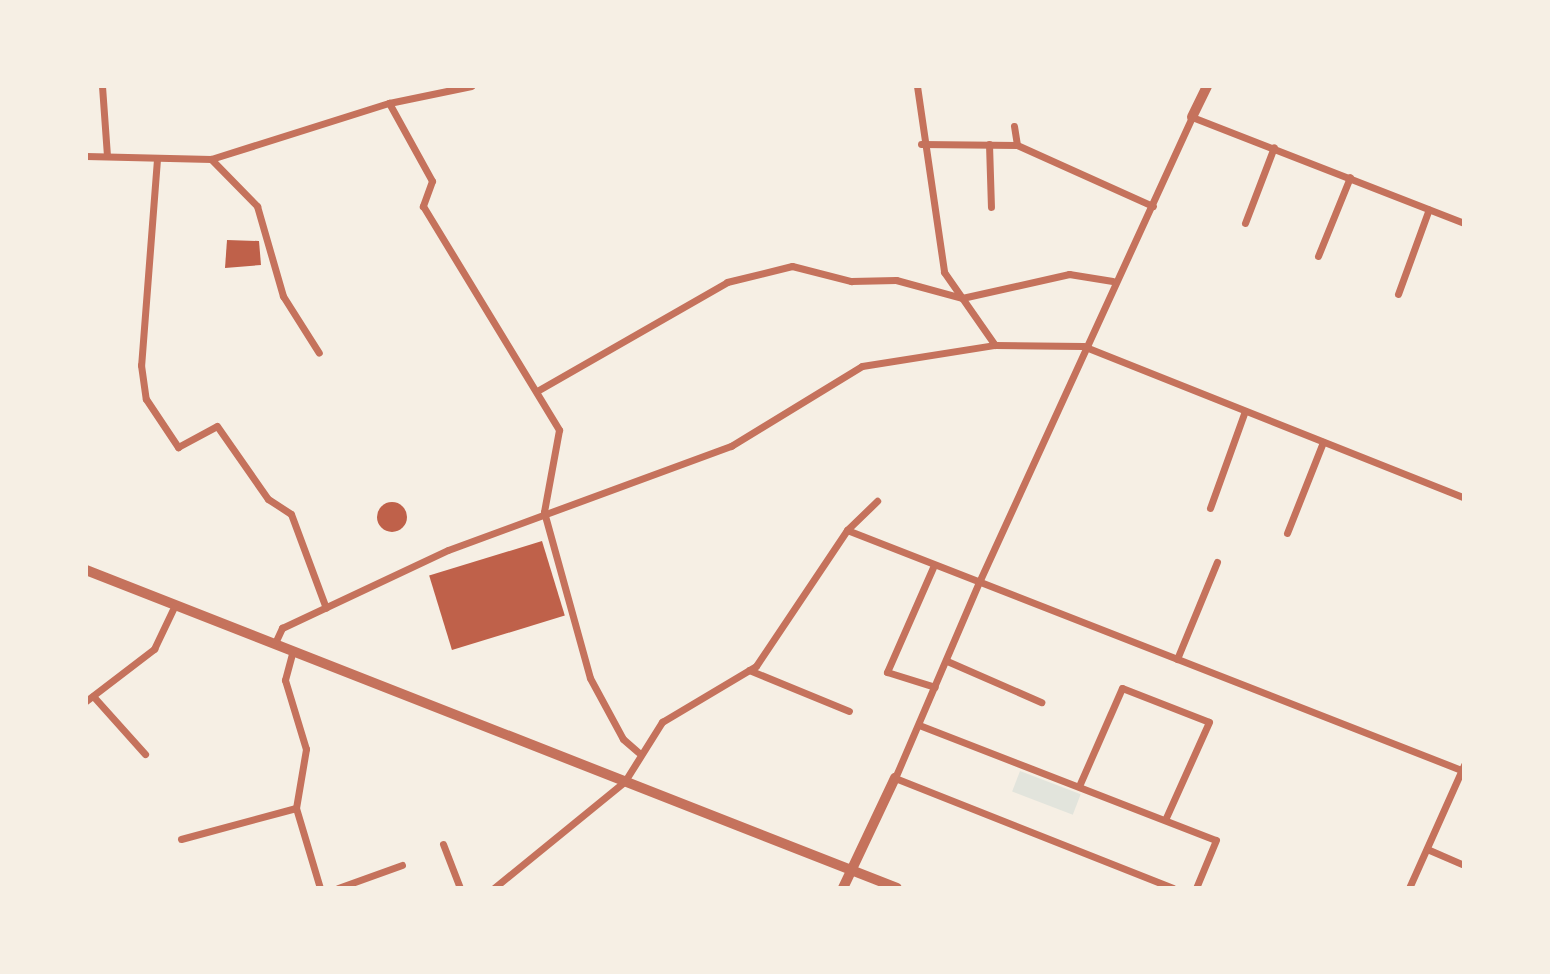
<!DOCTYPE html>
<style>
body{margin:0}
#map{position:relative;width:1550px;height:974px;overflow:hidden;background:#f6efe4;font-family:Raleway,sans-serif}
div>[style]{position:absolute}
.green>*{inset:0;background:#e2e4dc;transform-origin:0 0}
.building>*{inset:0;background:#bf614a;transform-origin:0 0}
.round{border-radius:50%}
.minor>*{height:7px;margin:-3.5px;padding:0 3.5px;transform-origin:3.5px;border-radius:3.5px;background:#c5725c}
.tertiary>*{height:10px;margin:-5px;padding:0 5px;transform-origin:5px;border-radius:5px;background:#c5725c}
span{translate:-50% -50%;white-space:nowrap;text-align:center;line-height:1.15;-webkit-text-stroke:7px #f6efe4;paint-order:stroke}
.frame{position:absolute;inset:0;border:88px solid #f6efe4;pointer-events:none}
</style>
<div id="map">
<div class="green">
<i style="left:1020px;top:771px;width:65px;height:22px;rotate:21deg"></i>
</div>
<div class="building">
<i style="clip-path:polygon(227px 240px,259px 241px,261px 265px,225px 268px)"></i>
<i class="round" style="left:377px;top:502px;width:30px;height:30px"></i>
<i style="left:542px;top:541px;width:78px;height:118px;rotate:73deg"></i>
</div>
<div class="minor">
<i style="left:102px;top:86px;width:69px;rotate:85.9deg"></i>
<i style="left:917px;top:86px;width:188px;rotate:81.7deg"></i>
<i style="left:944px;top:272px;width:89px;rotate:55.1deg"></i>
<i style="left:389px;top:103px;width:89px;rotate:61.1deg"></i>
<i style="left:432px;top:181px;width:27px;rotate:110deg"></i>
<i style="left:423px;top:206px;width:262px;rotate:58.7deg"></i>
<i style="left:559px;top:430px;width:83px;rotate:100.4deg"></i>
<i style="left:544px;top:512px;width:172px;rotate:74.5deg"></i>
<i style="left:590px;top:678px;width:69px;rotate:61.6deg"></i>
<i style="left:623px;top:739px;width:20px;rotate:41deg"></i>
<i style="left:1014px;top:126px;width:19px;rotate:81deg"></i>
<i style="left:921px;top:144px;width:96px;rotate:0.6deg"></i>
<i style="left:1017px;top:145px;width:149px;rotate:24.2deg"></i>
<i style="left:989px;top:144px;width:63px;rotate:88.2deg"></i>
<i style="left:86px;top:156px;width:125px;rotate:1.4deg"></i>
<i style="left:211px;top:159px;width:187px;rotate:-17.5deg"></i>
<i style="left:389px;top:103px;width:84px;rotate:-11.7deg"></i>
<i style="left:157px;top:159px;width:207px;rotate:94.4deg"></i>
<i style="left:141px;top:365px;width:34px;rotate:82deg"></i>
<i style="left:146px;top:399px;width:58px;rotate:56.3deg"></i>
<i style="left:178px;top:447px;width:44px;rotate:-28.3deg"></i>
<i style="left:217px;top:426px;width:89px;rotate:55.1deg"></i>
<i style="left:268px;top:499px;width:27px;rotate:33deg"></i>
<i style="left:291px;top:514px;width:100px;rotate:69.6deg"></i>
<i style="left:211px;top:159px;width:66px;rotate:45.6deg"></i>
<i style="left:257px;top:206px;width:94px;rotate:73.9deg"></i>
<i style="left:283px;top:296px;width:67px;rotate:57.7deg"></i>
<i style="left:1245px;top:223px;width:81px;rotate:-69.1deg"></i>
<i style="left:1318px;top:256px;width:85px;rotate:-67.9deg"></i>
<i style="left:1398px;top:294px;width:90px;rotate:-70deg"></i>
<i style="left:537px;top:391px;width:219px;rotate:-29.8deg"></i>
<i style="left:727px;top:282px;width:67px;rotate:-13.8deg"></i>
<i style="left:792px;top:266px;width:61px;rotate:14.3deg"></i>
<i style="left:851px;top:281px;width:45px;rotate:-1.3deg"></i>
<i style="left:896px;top:280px;width:68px;rotate:15.3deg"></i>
<i style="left:962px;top:298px;width:110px;rotate:-12.6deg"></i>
<i style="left:1069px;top:274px;width:44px;rotate:9.2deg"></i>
<i style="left:1210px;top:508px;width:103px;rotate:-70.2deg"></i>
<i style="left:847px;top:530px;width:662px;rotate:21.34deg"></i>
<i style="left:1287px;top:533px;width:98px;rotate:-68.4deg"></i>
<i style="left:934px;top:565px;width:117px;rotate:113.7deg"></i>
<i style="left:887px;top:672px;width:50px;rotate:17.4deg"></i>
<i style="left:275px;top:643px;width:17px;rotate:-65deg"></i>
<i style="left:282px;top:628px;width:183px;rotate:-25.2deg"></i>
<i style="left:448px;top:550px;width:302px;rotate:-20.2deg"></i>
<i style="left:731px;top:446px;width:153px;rotate:-31.4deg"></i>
<i style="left:862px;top:366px;width:135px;rotate:-9deg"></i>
<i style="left:995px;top:345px;width:88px;rotate:0.7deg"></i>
<i style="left:1083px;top:346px;width:410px;rotate:21.7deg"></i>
<i style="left:293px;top:650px;width:31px;rotate:105deg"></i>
<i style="left:285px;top:680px;width:72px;rotate:73.1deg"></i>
<i style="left:306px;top:749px;width:60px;rotate:99.6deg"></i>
<i style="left:296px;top:808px;width:84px;rotate:73.3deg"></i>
<i style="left:1177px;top:659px;width:105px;rotate:-67.6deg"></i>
<i style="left:947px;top:661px;width:103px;rotate:23.6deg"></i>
<i style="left:749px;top:670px;width:108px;rotate:22.3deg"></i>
<i style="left:93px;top:696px;width:78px;rotate:48.1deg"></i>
<i style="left:86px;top:701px;width:86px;rotate:-37.4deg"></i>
<i style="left:154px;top:649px;width:49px;rotate:-64.5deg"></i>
<i style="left:919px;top:725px;width:318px;rotate:21.2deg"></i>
<i style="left:1216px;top:840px;width:52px;rotate:112.6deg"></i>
<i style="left:1079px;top:786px;width:107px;rotate:-66.3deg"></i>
<i style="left:1122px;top:688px;width:93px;rotate:21.3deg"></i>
<i style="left:1209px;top:722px;width:107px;rotate:114.2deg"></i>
<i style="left:181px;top:839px;width:119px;rotate:-15.1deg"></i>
<i style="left:443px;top:844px;width:47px;rotate:68.9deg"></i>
<i style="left:1427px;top:849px;width:40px;rotate:23.4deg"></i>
<i style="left:338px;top:888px;width:68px;rotate:-19.8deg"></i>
<i style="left:494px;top:888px;width:169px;rotate:-39.2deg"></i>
<i style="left:625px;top:781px;width:70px;rotate:-57.9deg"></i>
<i style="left:662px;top:722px;width:109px;rotate:-30.8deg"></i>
<i style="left:756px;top:666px;width:164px;rotate:-56.2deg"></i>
<i style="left:847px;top:530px;width:42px;rotate:-44deg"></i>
<i style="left:1173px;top:888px;width:299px;rotate:-158.4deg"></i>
<i style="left:895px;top:778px;width:215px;rotate:-66.8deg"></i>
<i style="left:980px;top:580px;width:509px;rotate:-65.4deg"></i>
<i style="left:1192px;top:117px;width:292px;rotate:21.3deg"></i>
<i style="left:1409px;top:888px;width:135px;rotate:-65.9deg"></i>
</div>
<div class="tertiary">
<i style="left:1192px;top:117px;width:34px;rotate:-64deg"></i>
<i style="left:86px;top:570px;width:871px;rotate:21.41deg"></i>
<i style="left:843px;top:888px;width:122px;rotate:-64.7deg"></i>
</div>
<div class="frame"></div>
</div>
